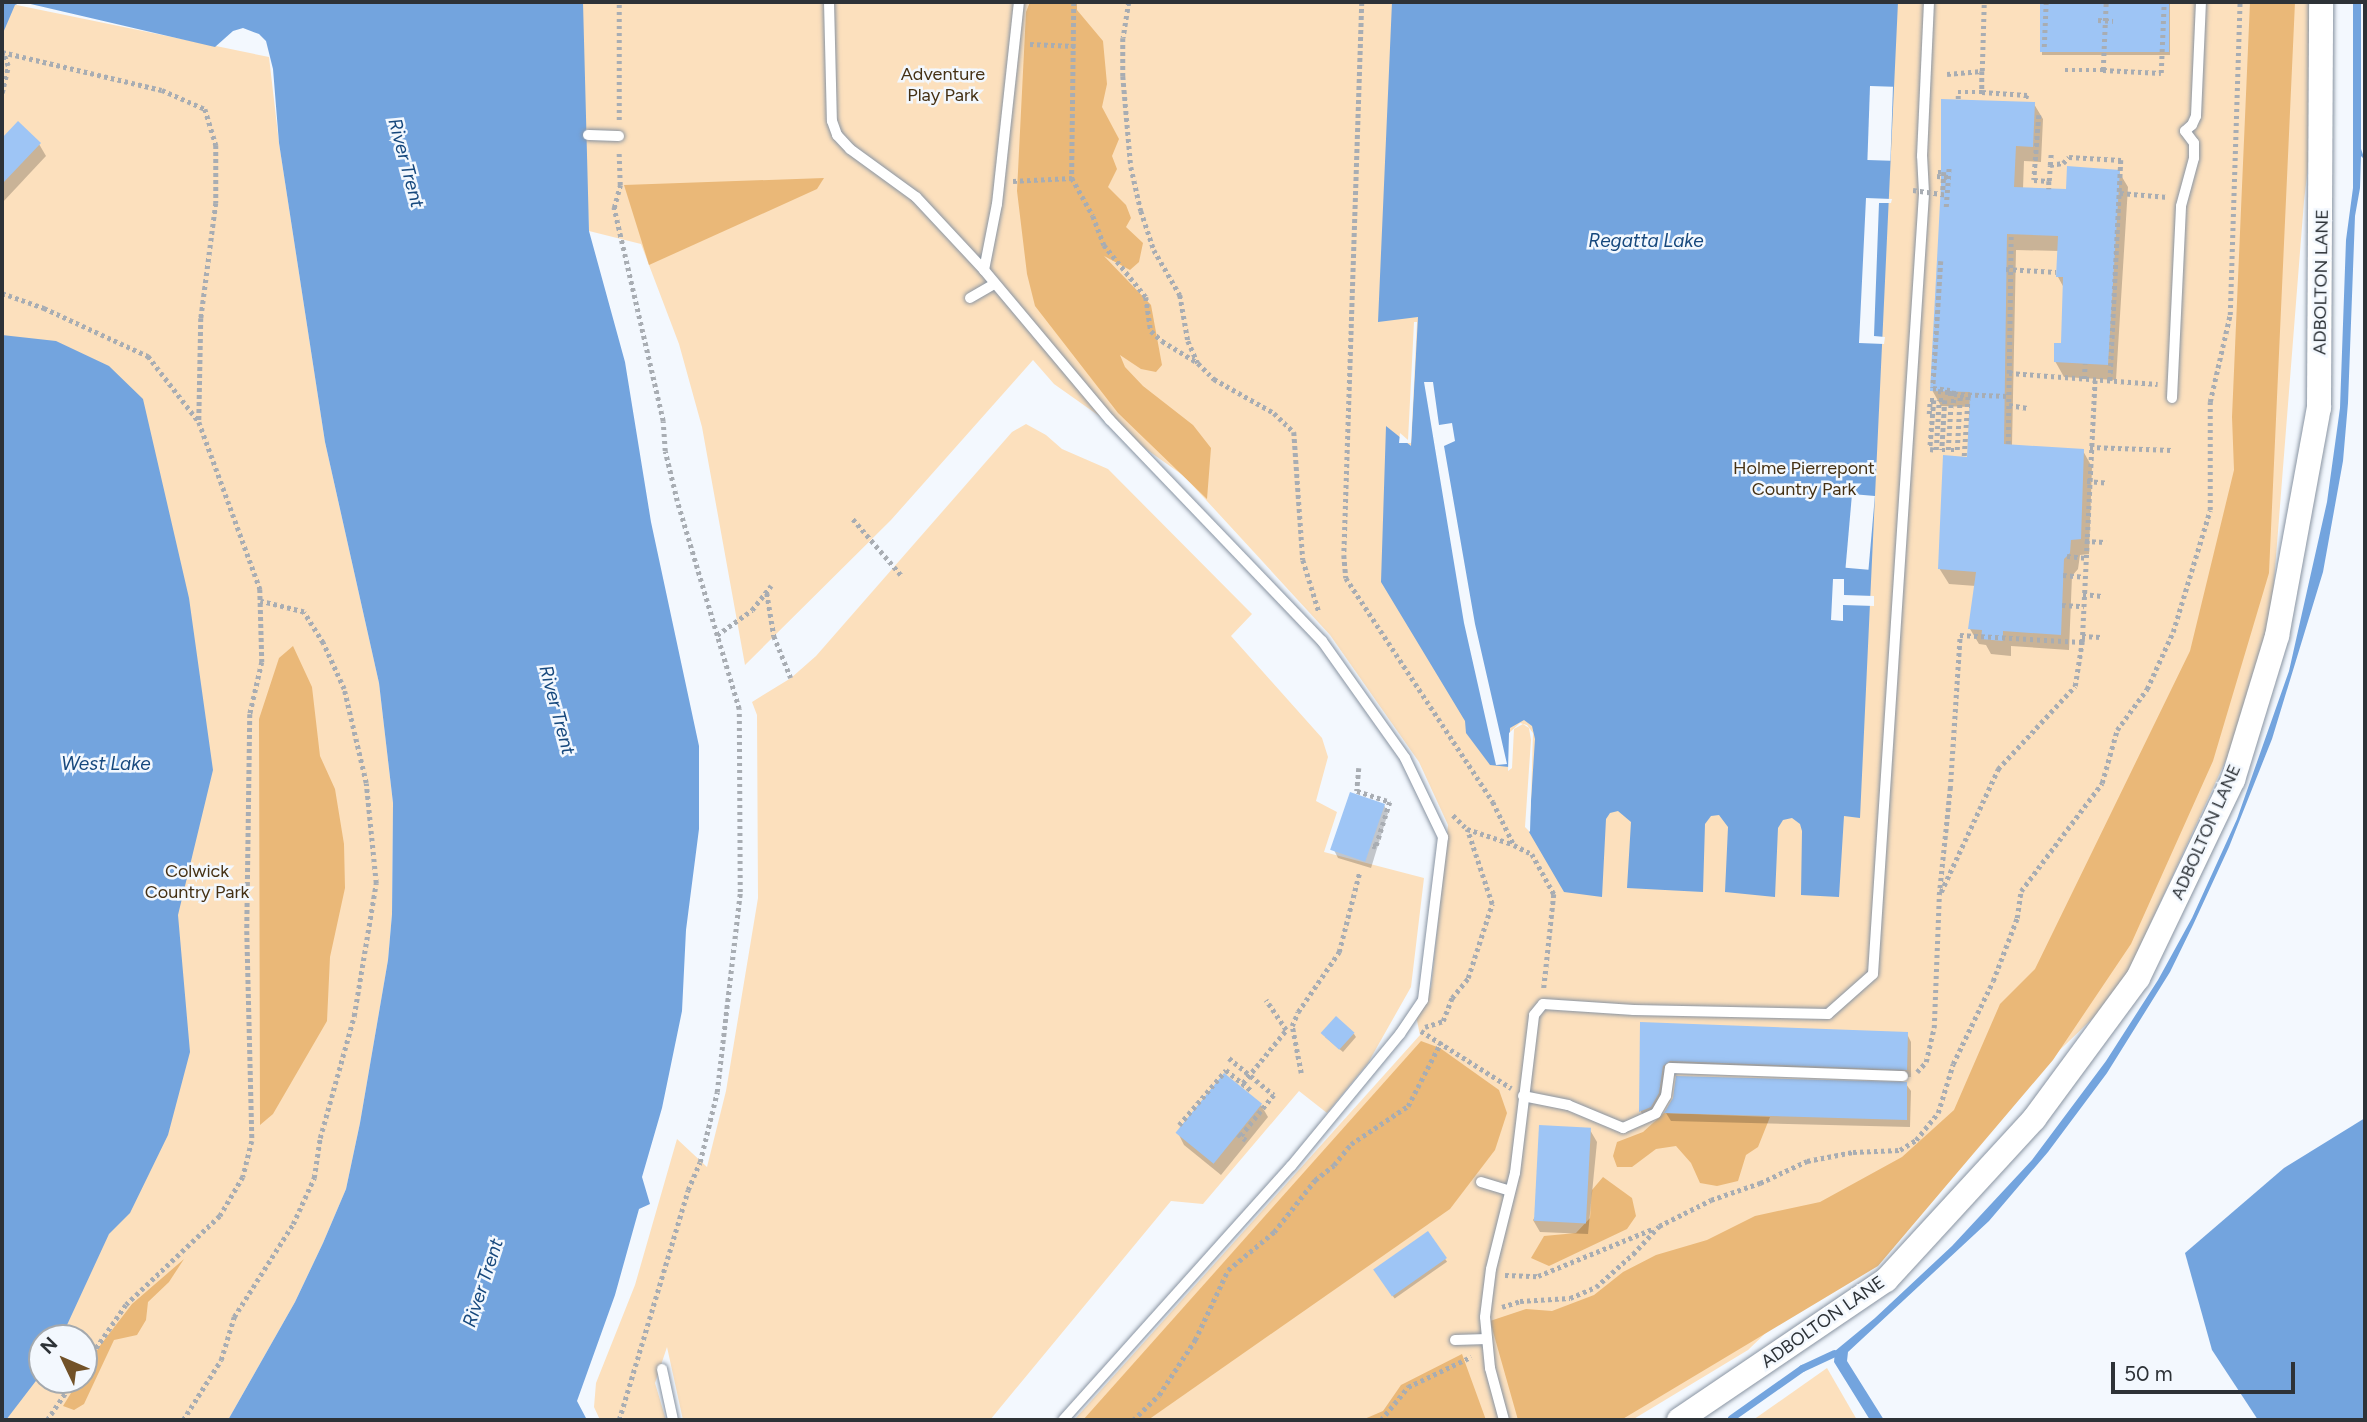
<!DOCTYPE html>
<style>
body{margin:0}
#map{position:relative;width:2367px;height:1422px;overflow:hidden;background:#f3f8fe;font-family:Figtree,sans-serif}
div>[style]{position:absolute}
.green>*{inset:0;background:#fce0bd}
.forest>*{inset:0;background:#eab878}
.water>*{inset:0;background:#73a4de}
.pier>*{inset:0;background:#f3f8fe;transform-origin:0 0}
.shadow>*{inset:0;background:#0003;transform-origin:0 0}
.stream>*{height:7px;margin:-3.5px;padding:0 3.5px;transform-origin:3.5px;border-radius:3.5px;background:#73a4de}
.building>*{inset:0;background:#9ec5f5;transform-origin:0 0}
.path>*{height:4.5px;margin-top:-2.25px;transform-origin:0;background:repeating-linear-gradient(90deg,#a8adb3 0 3.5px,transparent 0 7px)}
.roads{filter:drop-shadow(0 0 2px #8994a2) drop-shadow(0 0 2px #8994a2)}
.service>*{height:10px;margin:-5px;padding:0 5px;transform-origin:5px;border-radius:5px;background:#fff}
.tertiary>*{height:24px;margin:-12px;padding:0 12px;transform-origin:12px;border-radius:12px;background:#fff}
.path-bridge>*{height:4.5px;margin-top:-2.25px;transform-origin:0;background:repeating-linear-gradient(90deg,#a8adb3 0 3.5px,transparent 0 7px)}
span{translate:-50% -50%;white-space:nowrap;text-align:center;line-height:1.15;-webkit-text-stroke:5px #f3f8fe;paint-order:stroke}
.park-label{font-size:18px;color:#453114}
.street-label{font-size:18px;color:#2d3237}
.water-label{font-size:19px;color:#16487d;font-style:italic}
.frame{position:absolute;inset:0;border:4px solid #2d3237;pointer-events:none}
.north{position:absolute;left:28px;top:1324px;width:70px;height:70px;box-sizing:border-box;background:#f3f8fe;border:2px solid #a4a9ae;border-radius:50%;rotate:314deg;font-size:19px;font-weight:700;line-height:28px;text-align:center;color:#2d3237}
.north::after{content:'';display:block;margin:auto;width:24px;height:32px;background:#725228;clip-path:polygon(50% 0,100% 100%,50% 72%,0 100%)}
.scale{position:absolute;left:2111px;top:1362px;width:184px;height:32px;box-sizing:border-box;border:4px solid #2d3237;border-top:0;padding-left:9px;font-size:21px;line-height:24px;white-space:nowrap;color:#2d3237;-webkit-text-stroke:5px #f3f8fe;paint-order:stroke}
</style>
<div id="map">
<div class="green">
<i style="clip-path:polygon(evenodd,2px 2px,269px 57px,279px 143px,325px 442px,379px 683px,393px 803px,392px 914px,388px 960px,360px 1123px,346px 1189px,323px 1243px,295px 1302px,228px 1420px,2px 1420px,2px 2px,42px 1338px,84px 1338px,84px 1380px,42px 1380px,42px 1338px)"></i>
<i style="clip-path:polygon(578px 2px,2327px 2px,2304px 201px,2267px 671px,2118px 994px,1748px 1350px,1632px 1420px,1074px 1420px,1420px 1035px,1416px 1016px,1431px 987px,1448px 825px,1419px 762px,1330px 635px,1184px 476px,1054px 384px,1033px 360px,891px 520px,745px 665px,702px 427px,679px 344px,641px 244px,589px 231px)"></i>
<i style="clip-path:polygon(1026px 424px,1046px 435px,1062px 449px,1108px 469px,1252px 614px,1231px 636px,1322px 738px,1328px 757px,1316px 801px,1337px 812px,1324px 852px,1424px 878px,1411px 987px,1368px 1063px,1327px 1113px,1299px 1091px,1203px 1204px,1171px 1201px,990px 1420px,683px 1420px,667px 1347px,655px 1383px,666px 1420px,600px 1420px,594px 1407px,596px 1383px,635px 1285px,677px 1139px,707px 1167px,726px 1091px,758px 898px,757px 715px,752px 702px,791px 678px,816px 656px,1012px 432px)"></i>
<i style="clip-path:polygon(1827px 1368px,1857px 1420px,1753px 1420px)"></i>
</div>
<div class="forest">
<i style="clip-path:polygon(1030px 2px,1077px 2px,1077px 10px,1103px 41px,1107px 84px,1102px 107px,1119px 139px,1112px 156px,1117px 169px,1108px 187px,1126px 205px,1131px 218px,1126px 227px,1143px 243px,1139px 262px,1130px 270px,1104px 256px,1151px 305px,1162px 365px,1156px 372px,1141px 369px,1120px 355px,1125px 367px,1143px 386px,1193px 425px,1211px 448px,1207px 499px,1118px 413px,1035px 306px,1027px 274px,1017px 191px,1026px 12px)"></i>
<i style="clip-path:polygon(2250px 2px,2295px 2px,2269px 573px,2213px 761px,2131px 944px,2053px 1060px,1878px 1266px,1621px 1420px,1518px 1420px,1490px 1321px,1526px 1309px,1552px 1311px,1594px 1295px,1623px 1272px,1656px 1255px,1707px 1240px,1755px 1216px,1820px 1202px,1902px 1157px,1954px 1110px,2000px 1004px,2035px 969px,2190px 651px,2234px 470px,2232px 417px)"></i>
<i style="clip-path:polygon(824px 178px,817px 189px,649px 265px,624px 185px)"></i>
<i style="clip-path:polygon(293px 646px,312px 687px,320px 756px,335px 789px,344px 844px,345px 888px,330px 957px,327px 1021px,273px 1114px,260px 1125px,259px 719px,279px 658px)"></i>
<i style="clip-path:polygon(1421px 1041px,1440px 1048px,1499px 1090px,1507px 1113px,1495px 1150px,1450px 1209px,1148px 1420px,1083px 1420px)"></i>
<i style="clip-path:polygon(1664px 1113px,1770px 1117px,1758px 1147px,1746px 1155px,1738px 1181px,1717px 1186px,1700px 1183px,1691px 1163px,1676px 1146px,1656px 1149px,1632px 1167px,1617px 1167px,1613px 1156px,1617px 1142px,1643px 1132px)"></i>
<i style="clip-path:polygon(1603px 1177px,1632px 1198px,1636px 1216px,1627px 1229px,1549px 1266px,1531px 1258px,1544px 1236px,1576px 1233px,1590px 1218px,1592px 1190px)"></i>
<i style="clip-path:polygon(184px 1259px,169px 1282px,148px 1302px,146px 1320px,137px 1335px,114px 1340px,84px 1404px,74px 1410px,63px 1406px,79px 1380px,84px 1380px,84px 1371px,99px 1347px,132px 1304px)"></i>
<i style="clip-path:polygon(1462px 1354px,1486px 1420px,1362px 1420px,1383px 1411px,1401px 1385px)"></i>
</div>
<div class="water">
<i style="clip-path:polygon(2px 2px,583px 2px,589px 231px,625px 362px,651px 522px,699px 746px,699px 829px,686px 930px,682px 1011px,662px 1108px,642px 1177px,650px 1204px,639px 1209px,615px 1295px,577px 1401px,587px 1420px,228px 1420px,295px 1302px,323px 1243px,346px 1189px,360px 1123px,388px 960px,392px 914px,393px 803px,379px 683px,325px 442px,279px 143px,273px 69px,266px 41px,259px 34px,243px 28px,233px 31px,215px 47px,22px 2px,15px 5px,3px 33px)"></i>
<i style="clip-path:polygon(1392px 2px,1898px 2px,1860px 818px,1844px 816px,1839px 897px,1801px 895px,1802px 831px,1800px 824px,1792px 818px,1783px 820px,1778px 828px,1775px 897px,1725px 892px,1728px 827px,1719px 815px,1711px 816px,1705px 824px,1703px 892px,1627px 888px,1631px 822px,1618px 811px,1610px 813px,1606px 819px,1602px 897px,1564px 892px,1529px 832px,1535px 739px,1532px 726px,1524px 720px,1510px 728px,1509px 767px,1490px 765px,1466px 733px,1465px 721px,1381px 582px,1386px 426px,1411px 446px,1418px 317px,1378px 322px)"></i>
<i style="clip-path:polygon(2353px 2px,2361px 2px,2361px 149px,2365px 160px,2361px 156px,2360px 188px,2355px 216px,2348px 403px,2343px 461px,2323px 572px,2272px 739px,2229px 847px,2193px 925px,2170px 972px,2107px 1073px,2048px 1152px,1989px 1221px,1848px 1352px,1847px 1361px,1884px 1420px,1870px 1420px,1834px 1362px,1835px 1351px,1875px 1318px,1952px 1246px,2032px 1160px,2106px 1061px,2158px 980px,2192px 918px,2237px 819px,2289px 671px,2327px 502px,2340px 408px,2346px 240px,2353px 188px)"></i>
<i style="clip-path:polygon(2px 335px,56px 341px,109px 366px,143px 399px,189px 598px,213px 770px,178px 915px,190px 1052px,168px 1135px,130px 1213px,109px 1234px,61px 1338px,42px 1338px,42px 1373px,6px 1420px,2px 1420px)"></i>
<i style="clip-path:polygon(2365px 1118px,2365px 1420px,2258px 1420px,2212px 1350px,2185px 1253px,2284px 1168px)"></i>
</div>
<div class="pier">
<i style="left:1870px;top:86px;width:23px;height:74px;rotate:2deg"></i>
<i style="clip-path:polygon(1866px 198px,1892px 199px,1891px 203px,1879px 203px,1874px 336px,1885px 337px,1884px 344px,1859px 343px)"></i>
<i style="clip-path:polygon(1414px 322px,1417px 322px,1411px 443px,1399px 443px,1400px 433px,1408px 440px)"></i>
<i style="clip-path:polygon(1424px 382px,1433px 382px,1439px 425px,1452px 423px,1455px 441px,1444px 446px,1475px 624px,1507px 764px,1496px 765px,1464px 623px)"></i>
<i style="left:1852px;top:494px;width:23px;height:74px;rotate:5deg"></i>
<i style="clip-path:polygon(1833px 579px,1844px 579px,1844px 595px,1874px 596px,1874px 606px,1843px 605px,1843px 621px,1831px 620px)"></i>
<i style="clip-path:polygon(1520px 723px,1527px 725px,1533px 733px,1530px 832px,1525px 827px,1531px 740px,1529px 728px,1523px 724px,1514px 729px,1512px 768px,1508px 771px,1509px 733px)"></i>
</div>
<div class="shadow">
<i style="left:2042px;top:2px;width:128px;height:53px"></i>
<i style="clip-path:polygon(2034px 104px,2043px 119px,2041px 162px,2024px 161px,2023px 189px,2067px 191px,2119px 172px,2128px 187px,2116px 380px,2064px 377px,2055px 361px,2063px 344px,2064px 288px,2058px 277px,2059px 251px,2016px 250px,2012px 446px,2083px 451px,2092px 467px,2089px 554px,2080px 555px,2078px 569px,2072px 576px,2069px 650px,2011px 646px,2011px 656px,1991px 654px,1986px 645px,1979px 644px,1970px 629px,1976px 586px,1949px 584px,1939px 568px,1969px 459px,1971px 407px,1941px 406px,1932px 390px,1943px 184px)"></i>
<i style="clip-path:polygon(18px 124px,39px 144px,46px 156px,2px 203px,2px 141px)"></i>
<i style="clip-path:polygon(1384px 805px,1388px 813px,1371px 868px,1338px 858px,1334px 850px)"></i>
<i style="clip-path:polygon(1641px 1024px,1907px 1034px,1911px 1042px,1911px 1077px,1672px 1068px,1662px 1102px,1645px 1119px,1641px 1112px)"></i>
<i style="clip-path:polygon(1354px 1034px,1356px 1037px,1343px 1052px,1325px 1037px)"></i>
<i style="clip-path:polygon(1906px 1084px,1911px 1091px,1910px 1127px,1671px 1121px,1666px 1113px,1675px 1098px)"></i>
<i style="clip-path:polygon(1261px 1105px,1268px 1117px,1221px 1175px,1184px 1145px,1178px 1133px)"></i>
<i style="clip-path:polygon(1590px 1130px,1597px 1142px,1588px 1234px,1540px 1232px,1533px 1220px)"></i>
<i style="left:1427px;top:1233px;width:35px;height:64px;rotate:55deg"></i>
</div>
<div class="stream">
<i style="left:1731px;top:1418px;width:87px;rotate:-35.2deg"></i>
<i style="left:1802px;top:1368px;width:35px;rotate:-25deg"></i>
</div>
<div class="building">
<i style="left:2040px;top:2px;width:129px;height:50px"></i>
<i style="clip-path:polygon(1941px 99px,2035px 102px,2033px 147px,2016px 146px,2014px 187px,2066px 189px,2067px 166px,2120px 170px,2108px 365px,2054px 362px,2054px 343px,2061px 343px,2063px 277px,2056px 277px,2058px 236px,2007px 234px,2004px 444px,2084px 449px,2081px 539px,2071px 540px,2070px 553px,2064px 559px,2061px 635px,2003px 631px,2003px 641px,1981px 639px,1982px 630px,1968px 629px,1976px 572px,1938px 569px,1943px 455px,1967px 457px,1970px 392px,1930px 391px,1941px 184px)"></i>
<i style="clip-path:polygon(18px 121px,41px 143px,2px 184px,2px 138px)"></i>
<i style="left:1350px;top:792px;width:37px;height:61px;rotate:19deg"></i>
<i style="left:1336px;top:1016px;width:25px;height:23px;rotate:42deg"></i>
<i style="clip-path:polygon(1640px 1022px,1908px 1032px,1907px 1070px,1670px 1061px,1663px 1066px,1659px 1093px,1651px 1107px,1639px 1112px)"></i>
<i style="left:1224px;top:1073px;width:49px;height:77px;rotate:39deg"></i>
<i style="clip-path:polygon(1676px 1076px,1907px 1082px,1907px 1120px,1664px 1113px,1673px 1098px)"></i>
<i style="left:1539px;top:1125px;width:52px;height:96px;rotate:3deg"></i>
<i style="left:1428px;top:1231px;width:33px;height:67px;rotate:55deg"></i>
</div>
<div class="path">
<i style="left:1074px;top:2px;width:176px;rotate:90.7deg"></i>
<i style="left:1072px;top:178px;width:43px;rotate:61.1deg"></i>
<i style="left:1093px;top:216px;width:31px;rotate:69deg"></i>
<i style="left:1104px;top:245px;width:67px;rotate:51.1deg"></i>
<i style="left:1146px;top:297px;width:34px;rotate:82deg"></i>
<i style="left:1151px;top:331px;width:15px;rotate:42deg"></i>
<i style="left:1162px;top:341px;width:42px;rotate:31.4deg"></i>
<i style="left:1129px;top:2px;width:36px;rotate:99deg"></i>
<i style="left:1123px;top:38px;width:38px;rotate:90deg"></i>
<i style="left:1123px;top:76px;width:91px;rotate:85deg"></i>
<i style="left:1131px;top:167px;width:45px;rotate:77.2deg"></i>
<i style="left:1141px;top:211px;width:41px;rotate:71.6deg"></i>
<i style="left:1154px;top:250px;width:52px;rotate:60deg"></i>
<i style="left:1180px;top:295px;width:47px;rotate:80.1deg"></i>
<i style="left:1188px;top:341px;width:24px;rotate:66deg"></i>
<i style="left:1198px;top:363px;width:23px;rotate:45deg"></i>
<i style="left:1214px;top:379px;width:69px;rotate:29.5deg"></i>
<i style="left:1274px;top:413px;width:28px;rotate:44deg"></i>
<i style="left:1294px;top:432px;width:128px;rotate:86deg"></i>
<i style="left:1303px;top:560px;width:54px;rotate:72.9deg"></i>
<i style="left:1362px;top:2px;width:553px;rotate:91.86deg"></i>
<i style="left:1344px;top:555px;width:23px;rotate:85deg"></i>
<i style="left:1346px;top:578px;width:268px;rotate:56.7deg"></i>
<i style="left:1493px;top:802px;width:48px;rotate:64deg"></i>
<i style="left:1514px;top:845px;width:20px;rotate:27deg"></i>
<i style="left:1532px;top:854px;width:46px;rotate:61.2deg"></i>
<i style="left:1554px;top:894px;width:95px;rotate:96.1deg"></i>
<i style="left:2098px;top:20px;width:15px;rotate:4deg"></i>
<i style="left:1030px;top:44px;width:45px;rotate:2.5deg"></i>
<i style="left:2044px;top:47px;width:45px;rotate:-87.5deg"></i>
<i style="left:2px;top:52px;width:164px;rotate:13.4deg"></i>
<i style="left:162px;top:90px;width:47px;rotate:23.8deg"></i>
<i style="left:205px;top:109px;width:38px;rotate:73deg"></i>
<i style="left:216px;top:145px;width:58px;rotate:90deg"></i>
<i style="left:216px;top:203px;width:116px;rotate:97.4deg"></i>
<i style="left:201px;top:318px;width:103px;rotate:91.1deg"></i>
<i style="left:2065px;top:70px;width:38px"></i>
<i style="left:2103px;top:70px;width:68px;rotate:-87.5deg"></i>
<i style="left:2103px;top:70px;width:58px;rotate:3deg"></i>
<i style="left:2161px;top:73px;width:71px;rotate:-87.6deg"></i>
<i style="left:1982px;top:71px;width:69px;rotate:-88.3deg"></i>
<i style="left:1947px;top:74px;width:35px;rotate:-5deg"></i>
<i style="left:1982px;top:71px;width:21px;rotate:90deg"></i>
<i style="left:2px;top:93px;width:28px;rotate:-77deg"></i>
<i style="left:8px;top:66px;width:15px;rotate:-110deg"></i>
<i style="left:1958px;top:99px;width:7px;rotate:-90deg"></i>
<i style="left:1958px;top:92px;width:24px"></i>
<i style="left:1982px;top:92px;width:45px;rotate:3.8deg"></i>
<i style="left:2027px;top:95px;width:6px;rotate:108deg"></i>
<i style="left:2039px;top:115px;width:65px;rotate:94.4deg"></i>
<i style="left:2034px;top:180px;width:15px;rotate:4deg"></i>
<i style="left:2049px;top:181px;width:8px;rotate:90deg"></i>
<i style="left:619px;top:120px;width:118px;rotate:-90deg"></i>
<i style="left:2050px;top:165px;width:12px;rotate:-85deg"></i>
<i style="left:1938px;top:172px;width:6px"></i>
<i style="left:1944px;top:172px;width:20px;rotate:93deg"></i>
<i style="left:1013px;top:181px;width:59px;rotate:-2.9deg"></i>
<i style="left:2049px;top:181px;width:16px;rotate:-86deg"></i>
<i style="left:2050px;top:165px;width:13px;rotate:-9deg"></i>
<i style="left:2063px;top:163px;width:8px;rotate:-45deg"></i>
<i style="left:2069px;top:157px;width:52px;rotate:3.3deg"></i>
<i style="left:2121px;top:160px;width:221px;rotate:92.8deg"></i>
<i style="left:2120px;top:193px;width:48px;rotate:4.8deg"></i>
<i style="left:1946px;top:207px;width:41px;rotate:-85.8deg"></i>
<i style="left:2006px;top:269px;width:50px;rotate:3.4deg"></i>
<i style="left:2px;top:293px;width:45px;rotate:19.7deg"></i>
<i style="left:44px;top:308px;width:115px;rotate:24.8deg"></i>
<i style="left:148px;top:356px;width:83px;rotate:52.3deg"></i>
<i style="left:199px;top:422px;width:178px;rotate:69.9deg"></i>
<i style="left:260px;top:589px;width:73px;rotate:88.4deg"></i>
<i style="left:262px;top:662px;width:53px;rotate:103deg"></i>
<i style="left:250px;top:714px;width:217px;rotate:90.8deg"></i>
<i style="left:247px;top:931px;width:210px;rotate:88.6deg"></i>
<i style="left:252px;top:1141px;width:37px;rotate:104deg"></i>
<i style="left:243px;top:1177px;width:45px;rotate:120.5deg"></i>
<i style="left:220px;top:1216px;width:129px;rotate:136.6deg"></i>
<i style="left:126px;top:1305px;width:74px;rotate:124.5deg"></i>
<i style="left:2009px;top:373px;width:138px;rotate:-89.2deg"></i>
<i style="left:2084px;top:379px;width:15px;rotate:-86deg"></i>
<i style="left:1938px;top:391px;width:18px;rotate:6deg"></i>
<i style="left:1953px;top:403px;width:9px;rotate:-84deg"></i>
<i style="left:1954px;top:394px;width:55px;rotate:2.1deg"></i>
<i style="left:2009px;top:405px;width:19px;rotate:9deg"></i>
<i style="left:1929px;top:414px;width:14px;rotate:-86deg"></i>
<i style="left:1930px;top:400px;width:4px"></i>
<i style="left:1934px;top:400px;width:49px;rotate:94.7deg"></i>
<i style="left:1930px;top:449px;width:6px;rotate:9deg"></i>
<i style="left:1936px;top:450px;width:50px;rotate:-86.6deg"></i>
<i style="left:1939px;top:400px;width:6px"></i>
<i style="left:1945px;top:400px;width:50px;rotate:93.4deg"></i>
<i style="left:1942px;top:450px;width:6px"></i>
<i style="left:1948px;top:450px;width:49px;rotate:-86.5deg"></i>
<i style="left:1951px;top:401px;width:3px"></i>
<i style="left:2008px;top:444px;width:71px;rotate:-89.2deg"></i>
<i style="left:2009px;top:373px;width:149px;rotate:4.2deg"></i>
<i style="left:2090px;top:447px;width:82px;rotate:2.1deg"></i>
<i style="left:1951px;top:450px;width:6px"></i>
<i style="left:1957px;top:450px;width:53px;rotate:-86.8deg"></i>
<i style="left:1960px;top:397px;width:3px"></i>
<i style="left:1964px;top:456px;width:62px;rotate:-86.3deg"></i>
<i style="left:2087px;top:481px;width:21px;rotate:5deg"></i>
<i style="left:853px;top:519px;width:75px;rotate:49.3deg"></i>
<i style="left:2085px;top:541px;width:21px;rotate:3deg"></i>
<i style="left:2067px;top:556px;width:18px;rotate:6deg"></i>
<i style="left:2063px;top:575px;width:21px;rotate:5deg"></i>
<i style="left:767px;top:593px;width:44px;rotate:80.8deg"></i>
<i style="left:774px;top:636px;width:45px;rotate:68deg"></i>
<i style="left:2083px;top:594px;width:19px;rotate:6deg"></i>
<i style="left:2062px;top:605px;width:22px;rotate:3deg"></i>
<i style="left:717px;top:635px;width:43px;rotate:-35.5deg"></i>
<i style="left:752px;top:610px;width:31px;rotate:-52deg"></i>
<i style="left:2082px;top:636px;width:19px;rotate:3deg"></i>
<i style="left:1359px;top:768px;width:23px;rotate:95deg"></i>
<i style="left:1357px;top:791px;width:35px;rotate:18deg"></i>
<i style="left:1390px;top:802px;width:47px;rotate:107.3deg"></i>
<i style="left:1376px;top:847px;width:4px;rotate:-166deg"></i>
<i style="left:1453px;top:815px;width:20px;rotate:45deg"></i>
<i style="left:1467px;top:829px;width:47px;rotate:18.4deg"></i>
<i style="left:1941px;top:892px;width:136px;rotate:-65.1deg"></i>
<i style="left:1998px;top:769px;width:113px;rotate:-47.1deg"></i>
<i style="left:2075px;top:686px;width:45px;rotate:-81deg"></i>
<i style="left:1425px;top:1027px;width:19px;rotate:-18deg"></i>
<i style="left:1443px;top:1021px;width:25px;rotate:-69deg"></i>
<i style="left:1452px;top:998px;width:26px;rotate:-51deg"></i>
<i style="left:1468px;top:978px;width:78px;rotate:-72deg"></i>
<i style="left:1492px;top:904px;width:79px;rotate:-108.4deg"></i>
<i style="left:1421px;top:1031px;width:107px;rotate:32.3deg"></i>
<i style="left:1229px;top:1058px;width:58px;rotate:39.4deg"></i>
<i style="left:1274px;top:1095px;width:53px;rotate:128.8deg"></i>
<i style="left:1917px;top:1072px;width:13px;rotate:-48deg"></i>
<i style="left:1926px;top:1062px;width:35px;rotate:-77deg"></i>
<i style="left:1934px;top:1028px;width:133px;rotate:-87.8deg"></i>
<i style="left:1939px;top:895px;width:107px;rotate:-84.1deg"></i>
<i style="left:1950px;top:789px;width:154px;rotate:-86.3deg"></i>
<i style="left:1960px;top:635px;width:122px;rotate:3.3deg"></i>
<i style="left:2082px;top:642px;width:262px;rotate:-87.2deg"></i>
<i style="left:1301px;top:1073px;width:48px;rotate:-100.8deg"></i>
<i style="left:1292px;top:1026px;width:15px;rotate:-67deg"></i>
<i style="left:1298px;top:1012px;width:73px;rotate:-55.7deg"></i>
<i style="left:1339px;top:952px;width:81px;rotate:-75.6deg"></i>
<i style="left:1243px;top:1083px;width:68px;rotate:-50.9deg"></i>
<i style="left:1286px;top:1030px;width:36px;rotate:-124deg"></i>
<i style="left:1179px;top:1125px;width:72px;rotate:-49.5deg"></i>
<i style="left:1226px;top:1070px;width:33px;rotate:39deg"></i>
<i style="left:1238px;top:1134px;width:10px;rotate:37deg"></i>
<i style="left:1505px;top:1275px;width:33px;rotate:2deg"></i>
<i style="left:1538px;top:1276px;width:126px;rotate:-22.3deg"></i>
<i style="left:1502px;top:1307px;width:19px;rotate:-18deg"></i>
<i style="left:1520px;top:1301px;width:50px;rotate:-3.4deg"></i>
<i style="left:1570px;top:1298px;width:28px;rotate:-23deg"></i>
<i style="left:1596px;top:1287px;width:50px;rotate:-41.7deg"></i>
<i style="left:1633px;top:1254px;width:38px;rotate:-47deg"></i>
<i style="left:1659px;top:1226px;width:58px;rotate:-26.6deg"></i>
<i style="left:1711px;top:1200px;width:52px;rotate:-19.1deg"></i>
<i style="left:1760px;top:1183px;width:52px;rotate:-25.1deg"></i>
<i style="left:1807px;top:1161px;width:47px;rotate:-11.1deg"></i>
<i style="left:1853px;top:1152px;width:47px;rotate:-2.4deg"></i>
<i style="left:1900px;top:1150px;width:19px;rotate:-32deg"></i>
<i style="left:1916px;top:1140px;width:35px;rotate:-51deg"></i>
<i style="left:1938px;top:1113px;width:51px;rotate:-73deg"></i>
<i style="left:1953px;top:1064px;width:92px;rotate:-64.3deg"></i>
<i style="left:1993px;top:981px;width:67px;rotate:-69.1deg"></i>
<i style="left:2017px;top:918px;width:27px;rotate:-82deg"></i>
<i style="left:2021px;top:891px;width:135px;rotate:-53.1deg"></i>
<i style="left:2102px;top:783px;width:55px;rotate:-74.2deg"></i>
<i style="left:2117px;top:730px;width:51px;rotate:-53.8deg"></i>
<i style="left:2147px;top:689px;width:63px;rotate:-65.5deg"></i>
<i style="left:2173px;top:632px;width:127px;rotate:-73.1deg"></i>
<i style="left:2210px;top:510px;width:108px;rotate:-90deg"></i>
<i style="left:2210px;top:402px;width:89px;rotate:-77.1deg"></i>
<i style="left:2230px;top:315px;width:313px;rotate:-88.2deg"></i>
<i style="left:47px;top:1420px;width:48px;rotate:-56deg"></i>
<i style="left:183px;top:1420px;width:71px;rotate:-57.7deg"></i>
<i style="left:221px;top:1360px;width:45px;rotate:-73.2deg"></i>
<i style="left:234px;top:1317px;width:110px;rotate:-57.6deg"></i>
<i style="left:293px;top:1224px;width:51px;rotate:-65.5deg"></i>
<i style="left:314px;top:1178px;width:40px;rotate:-81.5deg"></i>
<i style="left:320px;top:1138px;width:127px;rotate:-74.4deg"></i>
<i style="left:354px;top:1016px;width:135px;rotate:-80.6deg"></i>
<i style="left:376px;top:883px;width:100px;rotate:-95.7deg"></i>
<i style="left:366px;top:783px;width:97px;rotate:-103.2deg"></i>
<i style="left:344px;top:689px;width:51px;rotate:-114.5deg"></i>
<i style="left:323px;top:643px;width:36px;rotate:-122deg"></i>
<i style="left:304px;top:612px;width:45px;rotate:-166deg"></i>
<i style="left:619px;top:1420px;width:240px;rotate:-73.3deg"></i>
<i style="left:688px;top:1190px;width:30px;rotate:-67deg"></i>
<i style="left:700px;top:1162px;width:72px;rotate:-76.3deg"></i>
<i style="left:717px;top:1092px;width:201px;rotate:-83.4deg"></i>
<i style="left:740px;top:892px;width:183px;rotate:-90.3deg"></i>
<i style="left:739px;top:709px;width:217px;rotate:-106.6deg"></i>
<i style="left:677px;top:501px;width:51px;rotate:-103.5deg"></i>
<i style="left:665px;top:451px;width:30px;rotate:-94deg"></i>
<i style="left:663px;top:421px;width:219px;rotate:-103deg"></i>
<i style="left:614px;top:208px;width:24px;rotate:-75deg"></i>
<i style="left:620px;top:185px;width:35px;rotate:-92deg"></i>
<i style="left:1133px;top:1420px;width:36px;rotate:-44deg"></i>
<i style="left:1159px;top:1395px;width:66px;rotate:-56.8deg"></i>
<i style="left:1195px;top:1340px;width:77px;rotate:-64.8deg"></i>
<i style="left:1228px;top:1270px;width:60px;rotate:-39.6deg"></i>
<i style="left:1274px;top:1232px;width:66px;rotate:-51.7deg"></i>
<i style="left:1315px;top:1180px;width:24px;rotate:-38deg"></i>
<i style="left:1334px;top:1165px;width:27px;rotate:-51deg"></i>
<i style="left:1351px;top:1144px;width:69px;rotate:-33.7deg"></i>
<i style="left:1408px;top:1106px;width:72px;rotate:-62.7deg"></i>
<i style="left:1381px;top:1420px;width:43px;rotate:-50.7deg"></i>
<i style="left:1408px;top:1387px;width:70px;rotate:-25.5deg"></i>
</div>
<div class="roads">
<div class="service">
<i style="left:829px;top:2px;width:119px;rotate:88.6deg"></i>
<i style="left:832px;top:121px;width:15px;rotate:70deg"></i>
<i style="left:837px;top:135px;width:19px;rotate:47deg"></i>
<i style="left:850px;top:149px;width:82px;rotate:36deg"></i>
<i style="left:916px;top:197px;width:100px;rotate:47deg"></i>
<i style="left:984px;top:270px;width:196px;rotate:50deg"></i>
<i style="left:1110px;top:420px;width:306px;rotate:46.2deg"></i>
<i style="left:1322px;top:641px;width:143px;rotate:54.6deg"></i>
<i style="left:1405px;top:758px;width:88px;rotate:64.3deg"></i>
<i style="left:1443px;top:837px;width:164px;rotate:97deg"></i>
<i style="left:1423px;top:1000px;width:41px;rotate:124.1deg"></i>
<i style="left:1400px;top:1034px;width:171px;rotate:129.5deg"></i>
<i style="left:1291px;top:1166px;width:341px;rotate:131.9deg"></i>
<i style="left:588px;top:135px;width:31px;rotate:2deg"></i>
<i style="left:984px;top:270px;width:67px;rotate:-78.9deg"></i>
<i style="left:997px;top:204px;width:203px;rotate:-83.8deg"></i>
<i style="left:970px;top:298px;width:28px;rotate:-30deg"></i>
<i style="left:2172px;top:398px;width:192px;rotate:-87.3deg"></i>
<i style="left:2181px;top:206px;width:50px;rotate:-74.8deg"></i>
<i style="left:2194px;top:158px;width:15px;rotate:-90deg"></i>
<i style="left:2194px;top:143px;width:15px;rotate:-127deg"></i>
<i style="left:2185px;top:131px;width:9px;rotate:-41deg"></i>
<i style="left:2192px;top:125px;width:10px;rotate:-66deg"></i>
<i style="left:2196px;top:116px;width:114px;rotate:-87.5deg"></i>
<i style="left:1523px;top:1096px;width:46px;rotate:11.3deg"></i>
<i style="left:1568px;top:1105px;width:60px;rotate:22.7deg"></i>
<i style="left:1623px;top:1128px;width:36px;rotate:-24deg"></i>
<i style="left:1656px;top:1113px;width:20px;rotate:-60deg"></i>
<i style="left:1666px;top:1096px;width:28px;rotate:-82deg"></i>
<i style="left:1670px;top:1068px;width:233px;rotate:2deg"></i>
<i style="left:1481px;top:1182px;width:30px;rotate:17deg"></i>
<i style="left:1455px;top:1340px;width:32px;rotate:-2deg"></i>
<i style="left:662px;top:1369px;width:52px;rotate:77.8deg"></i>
<i style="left:1504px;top:1420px;width:54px;rotate:-105.1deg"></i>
<i style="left:1490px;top:1368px;width:51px;rotate:-95.6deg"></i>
<i style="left:1485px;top:1317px;width:48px;rotate:-82.9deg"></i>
<i style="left:1491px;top:1269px;width:99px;rotate:-76deg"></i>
<i style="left:1515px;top:1173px;width:159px;rotate:-83.1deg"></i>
<i style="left:1534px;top:1015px;width:14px;rotate:-51deg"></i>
<i style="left:1543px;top:1004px;width:91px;rotate:3.8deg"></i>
<i style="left:1634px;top:1010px;width:194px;rotate:1.2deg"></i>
<i style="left:1828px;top:1014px;width:60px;rotate:-41.6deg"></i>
<i style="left:1873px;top:974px;width:783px;rotate:-86.26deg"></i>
<i style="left:1924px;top:193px;width:37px;rotate:-93deg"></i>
<i style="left:1922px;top:156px;width:154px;rotate:-87.4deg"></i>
</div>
<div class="tertiary">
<i style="left:1679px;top:1420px;width:250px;rotate:-34.1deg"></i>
<i style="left:1886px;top:1280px;width:219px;rotate:-47.4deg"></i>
<i style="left:2034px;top:1119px;width:175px;rotate:-53.6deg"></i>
<i style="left:2138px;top:978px;width:220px;rotate:-64.4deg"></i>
<i style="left:2233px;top:780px;width:151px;rotate:-73deg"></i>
<i style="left:2277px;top:636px;width:232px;rotate:-79.6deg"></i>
<i style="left:2319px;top:408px;width:406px;rotate:-89.7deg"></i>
</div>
</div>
<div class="path-bridge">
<i style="left:1937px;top:176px;width:12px;rotate:5deg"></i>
<i style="left:1913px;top:190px;width:34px;rotate:8deg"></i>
<i style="left:1941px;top:261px;width:127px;rotate:93.6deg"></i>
<i style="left:1933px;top:388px;width:17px;rotate:7deg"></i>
<i style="left:1950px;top:390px;width:4px;rotate:117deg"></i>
<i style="left:1948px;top:394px;width:6px"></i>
</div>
<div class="park-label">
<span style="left:943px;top:85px">Adventure<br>Play Park</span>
<span style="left:1804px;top:479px">Holme Pierrepont<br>Country Park</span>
<span style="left:197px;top:882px">Colwick<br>Country Park</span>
</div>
<div class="street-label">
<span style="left:2321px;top:282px;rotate:-89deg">ADBOLTON LANE</span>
<span style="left:2206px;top:832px;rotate:-66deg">ADBOLTON LANE</span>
<span style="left:1823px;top:1322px;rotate:-35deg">ADBOLTON LANE</span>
</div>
<div class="water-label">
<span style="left:406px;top:163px;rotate:75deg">River Trent</span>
<span style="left:1646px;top:241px">Regatta Lake</span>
<span style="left:557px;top:710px;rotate:75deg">River Trent</span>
<span style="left:106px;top:764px">West Lake</span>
<span style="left:483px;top:1283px;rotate:-72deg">River Trent</span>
</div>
<div class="frame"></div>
<div class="north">N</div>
<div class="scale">50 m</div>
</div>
